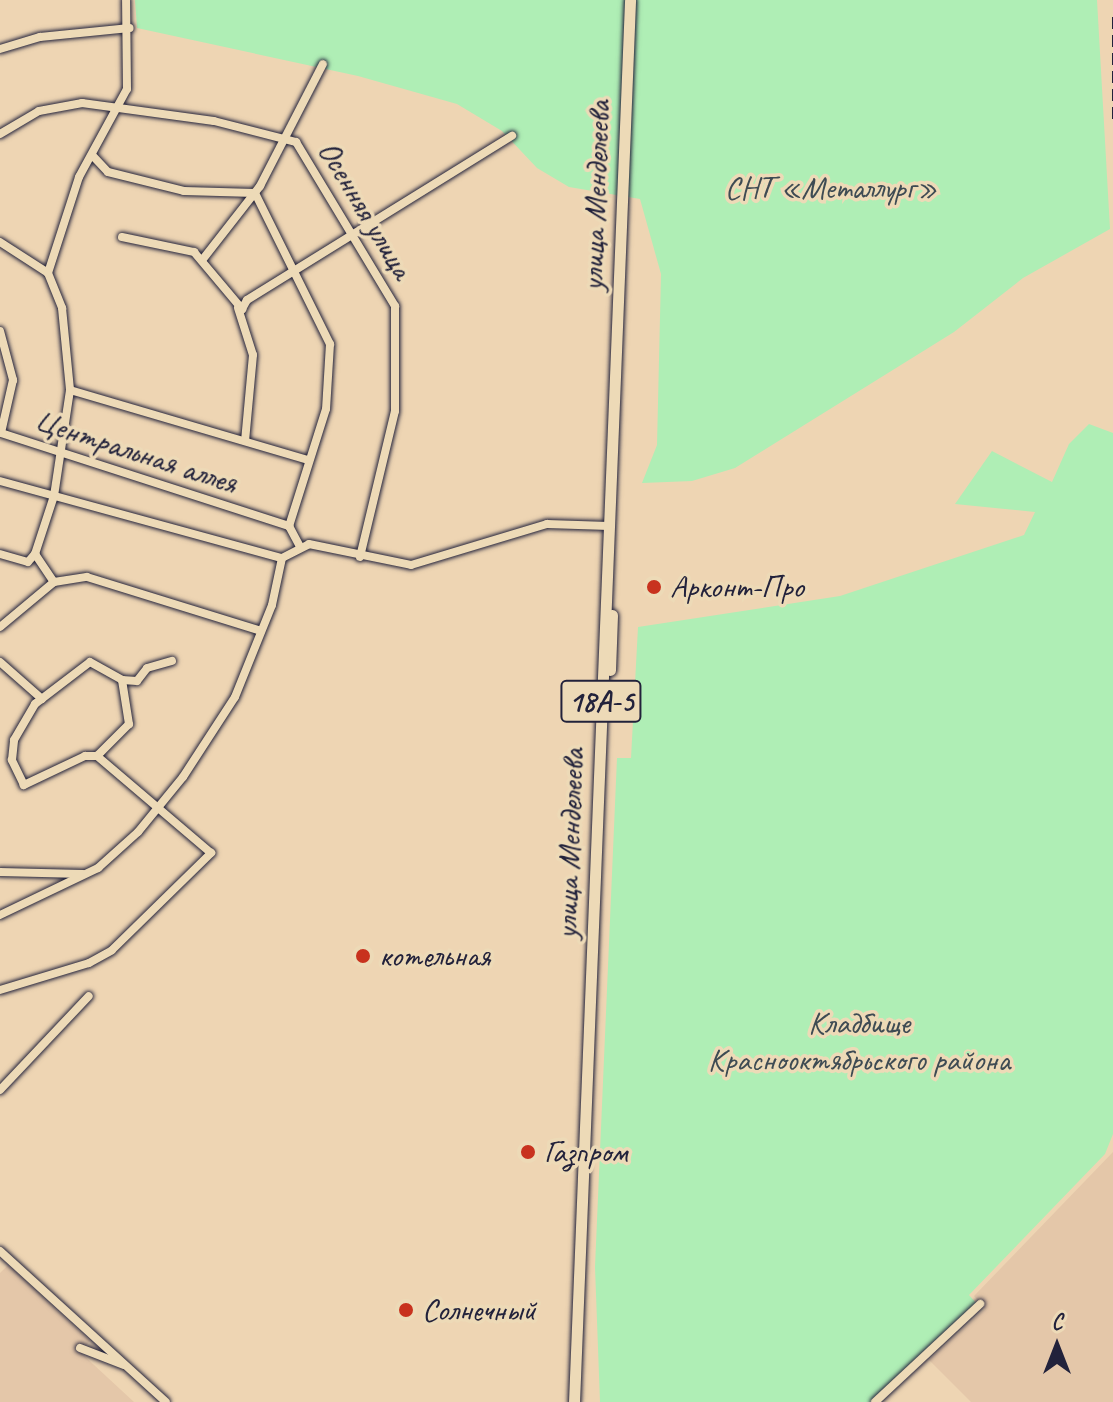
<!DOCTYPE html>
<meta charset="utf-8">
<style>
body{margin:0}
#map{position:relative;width:1113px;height:1402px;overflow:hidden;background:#eed5b3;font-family:Caveat,sans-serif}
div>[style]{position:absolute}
.built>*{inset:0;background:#e4c7a9}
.green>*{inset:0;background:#afeeb5}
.roads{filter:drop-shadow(0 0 2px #22223b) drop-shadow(0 0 2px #22223b)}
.minor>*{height:8px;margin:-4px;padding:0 4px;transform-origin:4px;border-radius:4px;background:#eddab7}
.highway>*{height:11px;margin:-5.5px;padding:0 5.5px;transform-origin:5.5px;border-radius:5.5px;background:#eddab7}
.rail>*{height:2px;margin-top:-1px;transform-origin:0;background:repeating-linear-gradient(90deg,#22223b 0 12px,transparent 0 18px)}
.dots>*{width:22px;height:22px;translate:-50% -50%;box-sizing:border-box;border:4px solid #eddab7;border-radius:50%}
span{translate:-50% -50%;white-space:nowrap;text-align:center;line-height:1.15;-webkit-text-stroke:7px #eddab7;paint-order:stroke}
.shield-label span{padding:2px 6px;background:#eddab7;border:2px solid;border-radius:6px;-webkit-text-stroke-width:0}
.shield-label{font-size:30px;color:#22223b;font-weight:700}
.park-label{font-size:32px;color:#3e4b53}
.street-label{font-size:32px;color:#22223b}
.poi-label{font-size:32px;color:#22223b}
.left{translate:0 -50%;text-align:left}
.north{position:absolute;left:1017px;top:1306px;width:80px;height:80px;-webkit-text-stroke:6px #eddab7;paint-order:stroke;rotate:0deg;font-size:22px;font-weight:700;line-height:32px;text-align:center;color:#22223b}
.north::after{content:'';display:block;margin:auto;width:28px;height:36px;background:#22223b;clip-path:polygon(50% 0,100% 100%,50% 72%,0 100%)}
</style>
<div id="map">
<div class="built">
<i style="clip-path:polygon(1113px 1152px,1113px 1402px,971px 1402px,929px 1360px,985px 1309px,974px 1296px)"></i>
<i style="clip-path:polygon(8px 1265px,90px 1341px,80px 1352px,134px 1402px,0 1402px,0 1273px)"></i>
</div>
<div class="green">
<i style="clip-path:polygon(135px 0,1097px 0,1110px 229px,1023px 278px,954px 332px,735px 468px,692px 481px,642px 483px,657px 445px,661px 274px,640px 199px,569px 187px,537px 168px,502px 131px,457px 104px,358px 76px,137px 28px)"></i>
<i style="clip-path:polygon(1089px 424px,1113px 433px,1113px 1134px,1105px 1154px,969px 1295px,977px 1304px,871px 1402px,600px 1402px,595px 1267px,617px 758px,631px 758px,638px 627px,840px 596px,1024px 535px,1035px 512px,955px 504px,992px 451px,1052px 482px,1069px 444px)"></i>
</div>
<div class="roads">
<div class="minor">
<i style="left:0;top:49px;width:42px;rotate:-16.7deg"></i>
<i style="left:40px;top:37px;width:90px;rotate:-5.7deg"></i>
<i style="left:0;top:134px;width:45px;rotate:-30.5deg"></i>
<i style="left:39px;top:111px;width:44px;rotate:-10.5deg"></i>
<i style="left:82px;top:103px;width:133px;rotate:7.8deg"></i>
<i style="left:214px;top:121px;width:85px;rotate:14.4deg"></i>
<i style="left:296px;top:142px;width:192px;rotate:58.9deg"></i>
<i style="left:395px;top:306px;width:105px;rotate:90deg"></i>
<i style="left:395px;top:411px;width:150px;rotate:103.5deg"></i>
<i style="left:92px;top:155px;width:23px;rotate:47deg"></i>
<i style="left:108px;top:172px;width:78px;rotate:14deg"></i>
<i style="left:184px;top:191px;width:71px;rotate:1.6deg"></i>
<i style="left:255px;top:193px;width:169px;rotate:63.6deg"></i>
<i style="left:330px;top:344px;width:65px;rotate:93.5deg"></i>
<i style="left:326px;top:409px;width:123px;rotate:107.5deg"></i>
<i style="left:122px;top:237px;width:74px;rotate:11.8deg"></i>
<i style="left:194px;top:252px;width:75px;rotate:49.9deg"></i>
<i style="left:242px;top:309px;width:10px;rotate:-61deg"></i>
<i style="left:247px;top:300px;width:312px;rotate:-31.8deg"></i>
<i style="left:0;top:242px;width:57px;rotate:32.9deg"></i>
<i style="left:48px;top:273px;width:38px;rotate:68deg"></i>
<i style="left:62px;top:308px;width:82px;rotate:84.4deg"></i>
<i style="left:70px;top:390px;width:248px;rotate:16.4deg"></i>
<i style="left:203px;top:259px;width:93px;rotate:-52deg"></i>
<i style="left:260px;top:186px;width:137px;rotate:-62.7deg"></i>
<i style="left:48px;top:273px;width:101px;rotate:-72.1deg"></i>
<i style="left:79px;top:177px;width:100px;rotate:-61.4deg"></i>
<i style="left:127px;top:89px;width:89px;rotate:-90.6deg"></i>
<i style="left:238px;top:308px;width:49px;rotate:72.3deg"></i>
<i style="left:253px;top:355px;width:86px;rotate:95.3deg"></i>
<i style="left:0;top:331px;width:51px;rotate:75.1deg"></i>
<i style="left:13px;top:380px;width:54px;rotate:102.8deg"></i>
<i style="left:1px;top:433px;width:303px;rotate:17.9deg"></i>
<i style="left:289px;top:526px;width:24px;rotate:62deg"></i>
<i style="left:0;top:481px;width:292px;rotate:15.3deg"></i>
<i style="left:282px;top:558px;width:30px;rotate:-27deg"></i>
<i style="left:309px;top:544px;width:104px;rotate:11.6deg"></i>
<i style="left:411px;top:565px;width:142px;rotate:-16.8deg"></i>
<i style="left:547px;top:524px;width:62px;rotate:1.8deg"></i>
<i style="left:0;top:554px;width:29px;rotate:16deg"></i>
<i style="left:28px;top:562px;width:11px;rotate:-49deg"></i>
<i style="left:35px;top:554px;width:34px;rotate:56deg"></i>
<i style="left:35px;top:554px;width:61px;rotate:-71.9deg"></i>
<i style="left:54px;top:496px;width:107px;rotate:-81.4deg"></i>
<i style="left:0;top:627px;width:70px;rotate:-39.8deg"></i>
<i style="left:54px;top:582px;width:33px;rotate:-9deg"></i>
<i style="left:87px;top:577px;width:182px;rotate:17.2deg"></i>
<i style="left:0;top:662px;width:56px;rotate:41.4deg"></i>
<i style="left:90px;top:662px;width:37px;rotate:29deg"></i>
<i style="left:122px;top:680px;width:45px;rotate:81deg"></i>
<i style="left:129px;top:724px;width:45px;rotate:135deg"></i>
<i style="left:97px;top:756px;width:12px;rotate:180deg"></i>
<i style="left:85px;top:756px;width:68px;rotate:154.6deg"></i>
<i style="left:24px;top:785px;width:28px;rotate:-116deg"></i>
<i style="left:12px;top:760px;width:20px;rotate:-84deg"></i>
<i style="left:14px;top:740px;width:42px;rotate:-59.7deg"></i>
<i style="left:35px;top:704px;width:69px;rotate:-37.4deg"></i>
<i style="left:122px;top:680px;width:15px;rotate:4deg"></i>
<i style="left:137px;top:681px;width:16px;rotate:-52deg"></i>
<i style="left:147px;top:668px;width:26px;rotate:-16deg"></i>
<i style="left:0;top:872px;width:83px;rotate:1.4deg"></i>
<i style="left:0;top:915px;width:109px;rotate:-25.6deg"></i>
<i style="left:98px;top:868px;width:54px;rotate:-42deg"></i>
<i style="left:138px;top:832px;width:71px;rotate:-50.7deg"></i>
<i style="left:183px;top:777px;width:95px;rotate:-57deg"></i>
<i style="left:235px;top:697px;width:99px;rotate:-68.1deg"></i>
<i style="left:272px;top:605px;width:48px;rotate:-78deg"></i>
<i style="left:0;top:990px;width:93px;rotate:-16.9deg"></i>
<i style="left:89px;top:963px;width:26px;rotate:-29deg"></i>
<i style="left:112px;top:950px;width:139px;rotate:-44.4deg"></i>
<i style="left:211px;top:853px;width:150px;rotate:-139.6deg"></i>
<i style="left:0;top:1090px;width:129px;rotate:-46.6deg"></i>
<i style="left:0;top:1251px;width:224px;rotate:42.3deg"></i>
<i style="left:80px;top:1348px;width:47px;rotate:21.1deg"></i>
<i style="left:875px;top:1402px;width:144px;rotate:-43deg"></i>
</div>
<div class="highway">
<i style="left:610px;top:670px;width:55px;rotate:-87.9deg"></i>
<i style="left:574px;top:1402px;width:1403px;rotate:-87.71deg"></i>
</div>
</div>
<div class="rail">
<i style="left:1113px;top:17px;width:103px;rotate:90deg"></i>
</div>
<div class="dots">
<i style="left:654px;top:587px;background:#c8321e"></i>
<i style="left:363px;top:956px;background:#c8321e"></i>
<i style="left:528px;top:1152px;background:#c8321e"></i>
<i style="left:406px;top:1310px;background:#c8321e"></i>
</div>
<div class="shield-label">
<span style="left:601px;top:701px">18А-5</span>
</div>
<div class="park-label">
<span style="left:831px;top:188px">СНТ «Металлург»</span>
<span style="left:859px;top:1042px">Кладбище<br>Краснооктябрьского района</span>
</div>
<div class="street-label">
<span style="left:596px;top:196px;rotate:-88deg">улица Менделеева</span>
<span style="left:365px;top:210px;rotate:59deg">Осенняя улица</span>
<span style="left:136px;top:452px;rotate:18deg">Центральная аллея</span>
<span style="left:570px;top:844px;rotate:-88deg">улица Менделеева</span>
</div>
<div class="poi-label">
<span class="left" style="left:670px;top:587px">Арконт-Про</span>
<span class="left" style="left:379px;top:956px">котельная</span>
<span class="left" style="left:544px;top:1152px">Газпром</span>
<span class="left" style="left:422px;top:1310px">Солнечный</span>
</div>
<div class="north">С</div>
</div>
